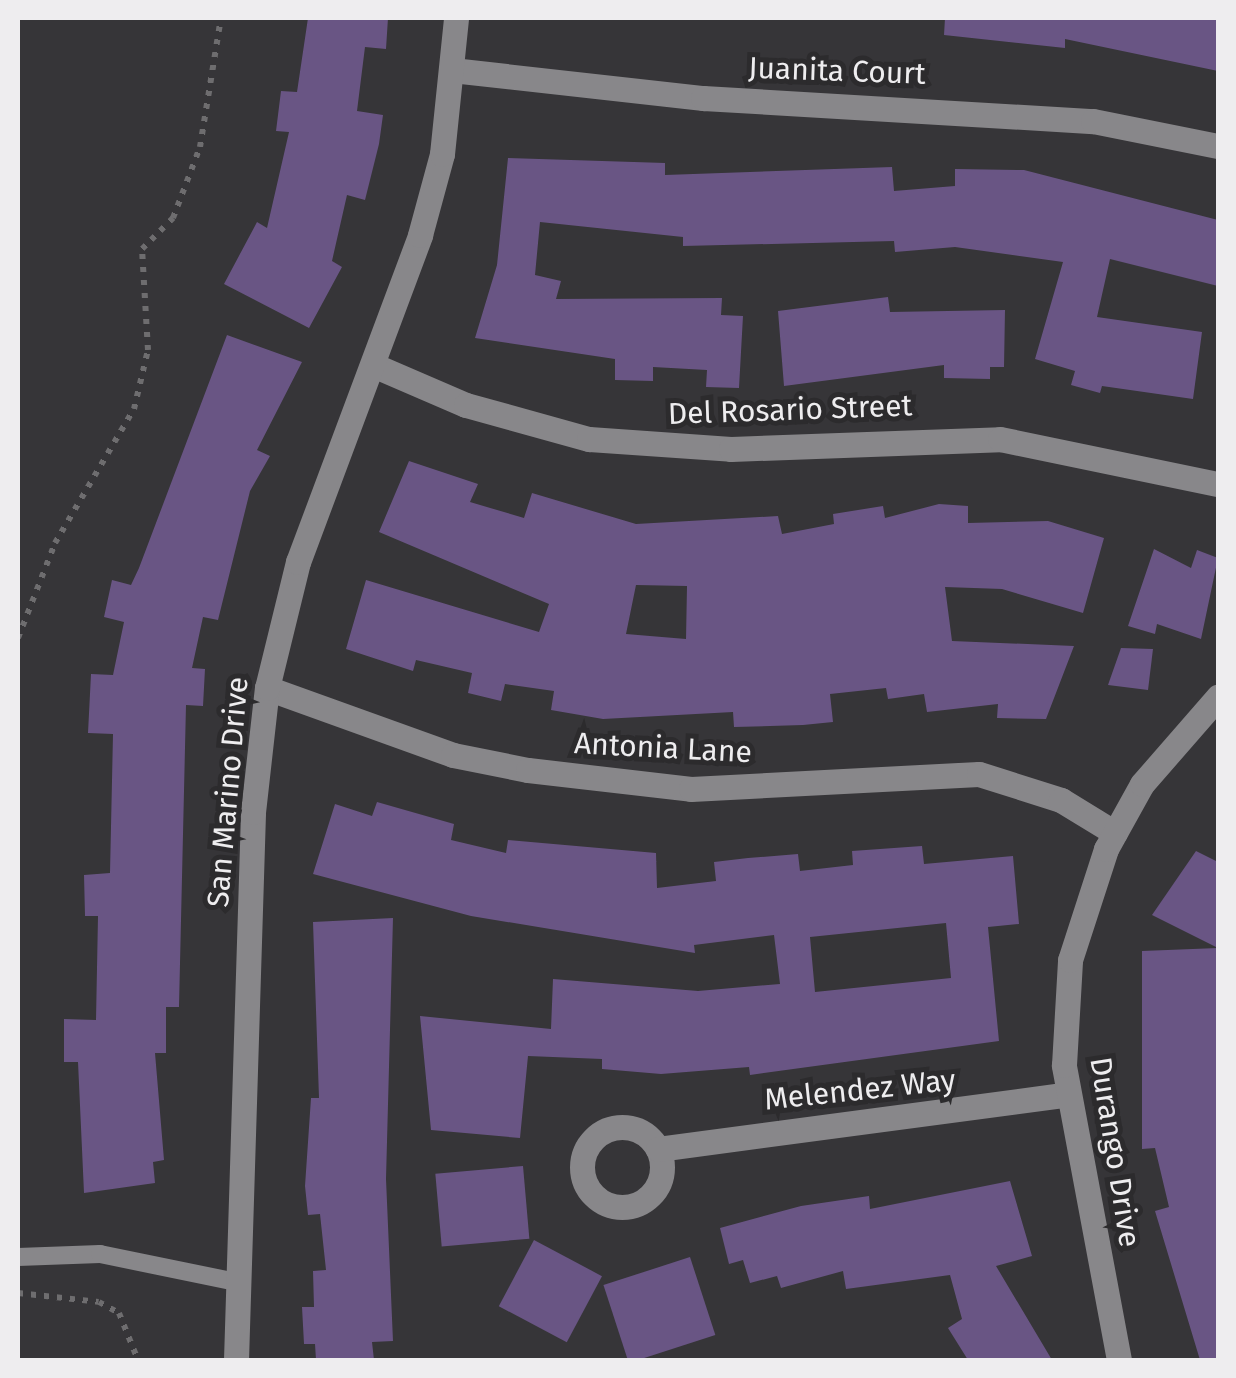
<!DOCTYPE html>
<style>
body{margin:0}
#map{position:relative;width:1236px;height:1378px;overflow:hidden;background:#363538;font-family:"Fira Sans",sans-serif}
div>[style]{position:absolute}
.building>*{inset:0;background:#695584;transform-origin:0 0}
.path>*{height:6px;margin-top:-3px;transform-origin:0;background:repeating-linear-gradient(90deg,#6e6d6f 0 5px,transparent 0 13px)}
.service>*{height:18px;margin:-9px;padding:0 9px;transform-origin:9px;border-radius:9px;background:#88878a}
.minor>*{height:25px;margin:-12.5px;padding:0 12.5px;transform-origin:12.5px;border-radius:12.5px;background:#88878a}
.minor>.ring{margin:-12.5px;padding:0;box-sizing:content-box;background:none;border:25px solid #88878a;border-radius:50%}
span{translate:-50% -50%;white-space:nowrap;text-align:center;line-height:1.15;-webkit-text-stroke:10px #2c2b2d;paint-order:stroke}
.street-label{font-size:30px;color:#eeedef}
.frame{position:absolute;inset:0;border:20px solid #eeedef;pointer-events:none}
</style>
<div id="map">
<div class="building">
<i style="clip-path:polygon(308px 18px,388px 18px,386px 49px,365px 47px,357px 111px,383px 115px,379px 144px,365px 200px,347px 195px,332px 261px,342px 267px,309px 328px,224px 284px,257px 222px,267px 228px,289px 132px,276px 131px,281px 91px,297px 92px)"></i>
<i style="clip-path:polygon(945px 18px,1218px 18px,1218px 71px,1065px 39px,1065px 48px,944px 35px)"></i>
<i style="clip-path:polygon(508px 158px,665px 163px,665px 175px,892px 167px,894px 191px,955px 186px,955px 169px,1024px 170px,1218px 220px,1218px 286px,1110px 259px,1097px 317px,1202px 332px,1193px 399px,1102px 386px,1100px 393px,1071px 385px,1075px 371px,1035px 359px,1063px 262px,955px 247px,895px 252px,894px 241px,683px 246px,683px 237px,540px 222px,535px 275px,561px 281px,556px 299px,722px 298px,721px 315px,743px 316px,739px 388px,706px 387px,707px 370px,653px 367px,653px 381px,615px 380px,615px 359px,475px 338px,497px 265px)"></i>
<i style="clip-path:polygon(888px 297px,890px 312px,1005px 310px,1004px 367px,990px 367px,990px 379px,944px 378px,944px 365px,784px 386px,778px 311px)"></i>
<i style="clip-path:polygon(227px 335px,302px 362px,257px 450px,270px 456px,250px 491px,218px 620px,203px 617px,192px 668px,205px 669px,203px 706px,186px 705px,179px 1007px,166px 1007px,166px 1053px,155px 1053px,164px 1160px,153px 1162px,155px 1183px,84px 1193px,78px 1062px,64px 1062px,64px 1019px,96px 1020px,98px 916px,85px 916px,84px 875px,110px 873px,113px 734px,88px 733px,91px 674px,113px 675px,124px 622px,104px 617px,112px 580px,131px 585px,139px 568px)"></i>
<i style="clip-path:polygon(evenodd,409px 461px,478px 484px,470px 502px,524px 518px,532px 493px,636px 524px,778px 516px,782px 534px,834px 524px,833px 514px,883px 506px,885px 518px,939px 504px,968px 506px,968px 523px,1048px 521px,1104px 538px,1083px 613px,1002px 589px,945px 587px,952px 641px,1074px 646px,1046px 719px,997px 718px,998px 704px,927px 712px,924px 694px,888px 699px,886px 688px,830px 694px,833px 722px,803px 725px,734px 727px,733px 712px,603px 719px,551px 710px,554px 691px,505px 684px,501px 701px,468px 693px,472px 673px,416px 660px,413px 671px,346px 649px,366px 580px,539px 632px,549px 604px,379px 532px,409px 461px,636px 585px,687px 586px,686px 639px,626px 634px,636px 585px)"></i>
<i style="clip-path:polygon(1154px 549px,1191px 568px,1197px 550px,1218px 558px,1201px 639px,1157px 624px,1155px 634px,1128px 626px)"></i>
<i style="clip-path:polygon(1121px 648px,1153px 649px,1148px 690px,1108px 685px)"></i>
<i style="clip-path:polygon(evenodd,377px 802px,454px 824px,451px 840px,506px 853px,508px 840px,656px 853px,657px 888px,716px 881px,714px 862px,748px 858px,798px 854px,800px 871px,853px 865px,852px 851px,922px 846px,924px 864px,1013px 856px,1019px 924px,988px 927px,999px 1041px,750px 1075px,749px 1067px,661px 1074px,602px 1069px,602px 1059px,528px 1056px,520px 1138px,431px 1130px,420px 1016px,551px 1029px,553px 979px,698px 991px,780px 984px,774px 935px,694px 945px,695px 953px,471px 916px,313px 874px,335px 804px,372px 816px,377px 802px,946px 923px,951px 978px,815px 992px,810px 937px,946px 923px)"></i>
<i style="clip-path:polygon(1196px 851px,1218px 862px,1218px 948px,1152px 915px)"></i>
<i style="clip-path:polygon(393px 918px,386px 1179px,393px 1341px,372px 1342px,374px 1360px,316px 1360px,315px 1344px,304px 1344px,302px 1307px,314px 1307px,313px 1271px,326px 1270px,320px 1214px,308px 1215px,305px 1186px,311px 1098px,319px 1098px,313px 922px)"></i>
<i style="clip-path:polygon(1218px 948px,1218px 1360px,1200px 1360px,1155px 1211px,1169px 1207px,1155px 1148px,1142px 1149px,1142px 951px)"></i>
<i style="left:523px;top:1166px;width:73px;height:88px;rotate:85deg"></i>
<i style="clip-path:polygon(1010px 1181px,1032px 1256px,996px 1266px,1052px 1360px,968px 1360px,948px 1328px,962px 1319px,950px 1275px,846px 1289px,843px 1271px,781px 1288px,777px 1276px,750px 1283px,743px 1260px,729px 1264px,720px 1228px,801px 1206px,869px 1196px,870px 1209px)"></i>
<i style="left:534px;top:1240px;width:77px;height:75px;rotate:28deg"></i>
<i style="left:690px;top:1257px;width:82px;height:91px;rotate:72deg"></i>
</div>
<div class="path">
<i style="left:18px;top:638px;width:102px;rotate:-68.7deg"></i>
<i style="left:55px;top:543px;width:156px;rotate:-59.5deg"></i>
<i style="left:134px;top:409px;width:61px;rotate:-76.7deg"></i>
<i style="left:148px;top:350px;width:101px;rotate:-93.4deg"></i>
<i style="left:142px;top:249px;width:44px;rotate:-45deg"></i>
<i style="left:173px;top:218px;width:76px;rotate:-69.2deg"></i>
<i style="left:200px;top:147px;width:131px;rotate:-80.8deg"></i>
<i style="left:18px;top:1293px;width:81px;rotate:6.3deg"></i>
<i style="left:99px;top:1302px;width:23px;rotate:29deg"></i>
<i style="left:119px;top:1313px;width:51px;rotate:68deg"></i>
</div>
<div class="service">
<i style="left:18px;top:1257px;width:82px;rotate:-2.1deg"></i>
<i style="left:100px;top:1254px;width:140px;rotate:11.6deg"></i>
</div>
<div class="minor">
<i style="left:452px;top:70px;width:253px;rotate:6.4deg"></i>
<i style="left:703px;top:98px;width:391px;rotate:3.4deg"></i>
<i style="left:1093px;top:121px;width:127px;rotate:11.3deg"></i>
<i style="left:373px;top:365px;width:101px;rotate:23.3deg"></i>
<i style="left:466px;top:405px;width:128px;rotate:15.5deg"></i>
<i style="left:589px;top:439px;width:142px;rotate:4deg"></i>
<i style="left:731px;top:449px;width:269px;rotate:-2.1deg"></i>
<i style="left:1000px;top:439px;width:223px;rotate:11.7deg"></i>
<i style="left:267px;top:688px;width:198px;rotate:19.8deg"></i>
<i style="left:453px;top:755px;width:76px;rotate:11.3deg"></i>
<i style="left:528px;top:770px;width:164px;rotate:6.6deg"></i>
<i style="left:691px;top:789px;width:288px;rotate:-3deg"></i>
<i style="left:979px;top:774px;width:86px;rotate:17.6deg"></i>
<i style="left:1061px;top:800px;width:63px;rotate:31.4deg"></i>
<i class="ring" style="left:582px;top:1127px;width:55px;height:55px"></i>
<i style="left:658px;top:1149px;width:414px;rotate:-7.6deg"></i>
<i style="left:236px;top:1360px;width:548px;rotate:-88.22deg"></i>
<i style="left:253px;top:812px;width:125px;rotate:-83.6deg"></i>
<i style="left:267px;top:688px;width:130px;rotate:-76.2deg"></i>
<i style="left:298px;top:562px;width:349px;rotate:-69.5deg"></i>
<i style="left:420px;top:235px;width:84px;rotate:-74.8deg"></i>
<i style="left:442px;top:154px;width:137px;rotate:-84.1deg"></i>
<i style="left:1119px;top:1360px;width:300px;rotate:-100.6deg"></i>
<i style="left:1064px;top:1065px;width:105px;rotate:-86.7deg"></i>
<i style="left:1070px;top:960px;width:117px;rotate:-72deg"></i>
<i style="left:1106px;top:849px;width:74px;rotate:-61deg"></i>
<i style="left:1142px;top:784px;width:116px;rotate:-48.9deg"></i>
</div>
<div class="street-label">
<span style="left:837px;top:71px;rotate:2deg">Juanita Court</span>
<span style="left:790px;top:410px;rotate:-2deg">Del Rosario Street</span>
<span style="left:663px;top:748px;rotate:3deg">Antonia Lane</span>
<span style="left:228px;top:792px;rotate:-85deg">San Marino Drive</span>
<span style="left:860px;top:1090px;rotate:-6deg">Melendez Way</span>
<span style="left:1115px;top:1152px;rotate:81deg">Durango Drive</span>
</div>
<div class="frame"></div>
</div>
